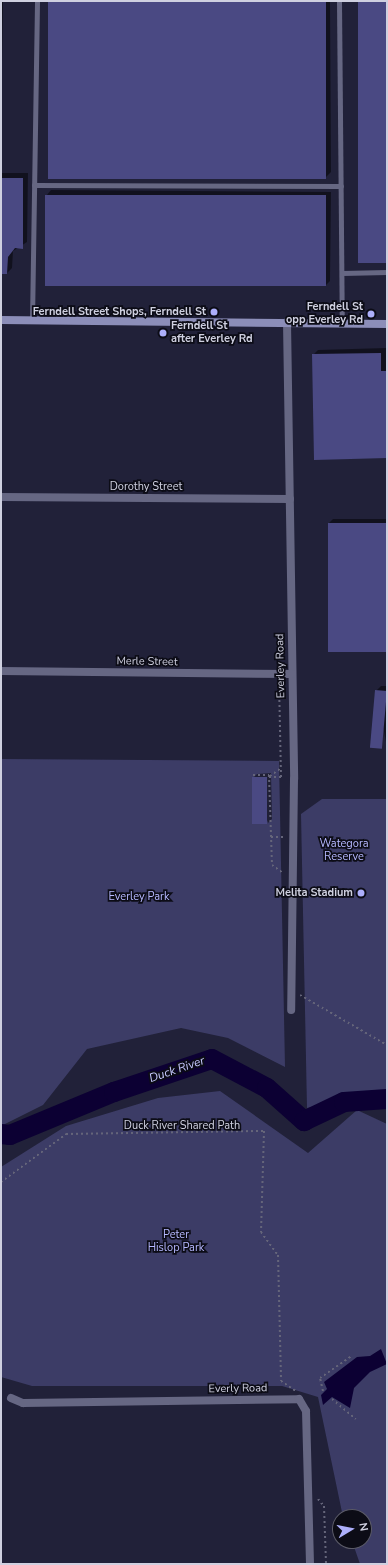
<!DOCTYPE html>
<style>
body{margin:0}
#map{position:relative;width:388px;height:1565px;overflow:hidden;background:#212139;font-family:"Nunito Sans",sans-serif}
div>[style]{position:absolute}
.green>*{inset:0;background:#3c3c66}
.water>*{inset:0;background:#0c0033}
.shadow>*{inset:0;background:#0007}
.river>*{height:20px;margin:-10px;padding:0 10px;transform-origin:10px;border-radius:10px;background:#0c0033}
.building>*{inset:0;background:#4a4983;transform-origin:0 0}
.path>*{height:2px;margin-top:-1px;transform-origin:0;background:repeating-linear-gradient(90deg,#65657a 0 2px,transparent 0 5px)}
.service>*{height:5px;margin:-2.5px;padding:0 2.5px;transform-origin:2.5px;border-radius:2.5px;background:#666783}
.minor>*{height:8px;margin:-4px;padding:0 4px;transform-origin:4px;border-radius:4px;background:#666783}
.secondary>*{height:8px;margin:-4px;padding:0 4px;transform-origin:4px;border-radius:4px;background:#8c8eb9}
.dots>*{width:11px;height:11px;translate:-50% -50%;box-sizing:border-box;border:2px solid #0c0c16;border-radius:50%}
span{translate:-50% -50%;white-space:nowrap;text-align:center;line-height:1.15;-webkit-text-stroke:3.5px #0c0c16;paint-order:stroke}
.poi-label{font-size:11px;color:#cfd0e0;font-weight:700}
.right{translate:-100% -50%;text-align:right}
.left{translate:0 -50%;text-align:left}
.street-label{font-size:11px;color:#cfd0e0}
.park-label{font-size:11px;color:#b6b8ff}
.water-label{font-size:12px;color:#c7c9ff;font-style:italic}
.frame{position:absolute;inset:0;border:2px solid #cfd0e0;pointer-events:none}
.north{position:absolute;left:332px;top:1509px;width:40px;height:40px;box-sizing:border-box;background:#0c0c16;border:1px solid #5a5a67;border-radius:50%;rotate:80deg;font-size:11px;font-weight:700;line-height:16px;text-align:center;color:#cfd0e0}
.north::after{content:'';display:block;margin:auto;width:14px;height:18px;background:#adaffb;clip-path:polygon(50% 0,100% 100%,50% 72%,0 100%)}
</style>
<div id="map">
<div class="green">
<i style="clip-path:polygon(1px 759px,279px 761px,285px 1067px,228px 1038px,181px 1028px,87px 1049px,43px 1105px,1px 1126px)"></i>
<i style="clip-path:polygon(322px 799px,387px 799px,387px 1091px,307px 1108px,301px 814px)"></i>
<i style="clip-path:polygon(220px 1091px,308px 1153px,357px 1110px,387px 1124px,387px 1564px,360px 1564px,352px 1541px,364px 1541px,364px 1517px,343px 1517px,318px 1397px,282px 1386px,32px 1386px,1px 1377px,1px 1167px,66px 1126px,158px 1098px)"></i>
</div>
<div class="water">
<i style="clip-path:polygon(381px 1349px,387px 1364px,370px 1372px,354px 1388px,350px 1408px,332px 1397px,323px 1405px,321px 1395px,327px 1389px,324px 1382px,357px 1357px,370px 1356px)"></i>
</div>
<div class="shadow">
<i style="clip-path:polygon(1px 1px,3px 1px,1px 124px)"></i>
<i style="clip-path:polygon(49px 1px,330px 1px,331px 172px,326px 177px)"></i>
<i style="clip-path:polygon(1px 173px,28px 173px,27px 242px,13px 251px,12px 268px,7px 273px,1px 273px)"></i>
<i style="clip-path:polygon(51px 190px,331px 192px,330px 281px,325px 286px,46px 196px)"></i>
<i style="clip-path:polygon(386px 348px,387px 366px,387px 457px,313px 355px,318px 350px)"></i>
<i style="clip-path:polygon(333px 519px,387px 519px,387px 650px,329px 523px)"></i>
<i style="clip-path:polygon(381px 686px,387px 686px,387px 747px,376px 691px)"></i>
<i style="clip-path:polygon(271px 773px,272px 819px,268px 823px,253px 778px,257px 774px)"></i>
</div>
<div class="river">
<i style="left:1px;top:1134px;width:9px;rotate:6deg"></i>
<i style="left:10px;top:1135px;width:113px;rotate:-22.5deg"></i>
<i style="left:114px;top:1092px;width:103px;rotate:-18.6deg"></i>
<i style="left:212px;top:1059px;width:62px;rotate:27.8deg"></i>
<i style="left:267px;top:1088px;width:50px;rotate:41.7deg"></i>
<i style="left:304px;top:1121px;width:44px;rotate:-25.4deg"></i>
<i style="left:344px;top:1102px;width:43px;rotate:-4deg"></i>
</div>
<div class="building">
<i style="left:48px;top:1px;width:278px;height:178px"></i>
<i style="left:358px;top:1px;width:29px;height:262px"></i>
<i style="clip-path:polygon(1px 178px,23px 178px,23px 249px,15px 248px,8px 257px,7px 274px,1px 274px)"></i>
<i style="left:45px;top:195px;width:281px;height:91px"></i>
<i style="clip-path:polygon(381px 353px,381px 371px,387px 371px,387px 458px,314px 460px,312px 354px)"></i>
<i style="left:328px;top:523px;width:59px;height:129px"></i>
<i style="left:375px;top:690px;width:12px;height:58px;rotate:5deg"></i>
<i style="left:252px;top:777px;width:15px;height:47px"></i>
</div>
<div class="path">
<i style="left:253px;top:775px;width:16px"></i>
<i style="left:269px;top:775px;width:90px;rotate:88.1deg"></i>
<i style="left:272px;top:865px;width:14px;rotate:36deg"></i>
<i style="left:270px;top:776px;width:14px;rotate:-36deg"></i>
<i style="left:269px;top:777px;width:12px"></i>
<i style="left:281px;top:777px;width:95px;rotate:-91.2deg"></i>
<i style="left:271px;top:837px;width:13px"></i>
<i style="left:300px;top:995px;width:100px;rotate:29.9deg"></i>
<i style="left:1px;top:1182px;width:81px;rotate:-36.4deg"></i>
<i style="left:66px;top:1134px;width:198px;rotate:-0.9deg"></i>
<i style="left:264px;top:1131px;width:101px;rotate:91.7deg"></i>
<i style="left:261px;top:1232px;width:29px;rotate:54deg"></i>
<i style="left:278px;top:1255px;width:126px;rotate:88.6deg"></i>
<i style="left:281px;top:1381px;width:18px;rotate:34deg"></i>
<i style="left:323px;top:1391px;width:13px;rotate:-103deg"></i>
<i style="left:320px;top:1378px;width:38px;rotate:-35deg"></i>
<i style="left:332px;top:1399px;width:31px;rotate:40deg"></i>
<i style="left:318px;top:1499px;width:9px;rotate:49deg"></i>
<i style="left:324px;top:1506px;width:58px;rotate:88deg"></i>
</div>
<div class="service">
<i style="left:339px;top:1px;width:322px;rotate:89.5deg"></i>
<i style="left:34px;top:185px;width:307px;rotate:0.2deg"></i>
<i style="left:342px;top:273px;width:45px;rotate:-1.3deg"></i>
<i style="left:32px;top:321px;width:320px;rotate:-89.1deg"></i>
</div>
<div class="minor">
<i style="left:287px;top:322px;width:457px;rotate:89.1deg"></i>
<i style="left:294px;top:779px;width:231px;rotate:90.7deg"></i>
<i style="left:1px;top:497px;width:289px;rotate:0.4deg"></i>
<i style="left:1px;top:671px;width:291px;rotate:0.6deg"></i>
<i style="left:11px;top:1398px;width:13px;rotate:23deg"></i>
<i style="left:23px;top:1403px;width:276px;rotate:-0.8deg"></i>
<i style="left:299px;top:1399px;width:14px;rotate:60deg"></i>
<i style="left:306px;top:1411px;width:153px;rotate:88.5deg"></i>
</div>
<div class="secondary">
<i style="left:1px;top:320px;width:386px;rotate:0.6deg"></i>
</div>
<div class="dots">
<i style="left:214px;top:312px;background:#adaffb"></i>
<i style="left:371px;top:314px;background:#adaffb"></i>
<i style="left:163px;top:333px;background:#adaffb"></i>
<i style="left:361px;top:893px;background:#adaffb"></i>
</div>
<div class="poi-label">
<span class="right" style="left:363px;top:314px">Ferndell St<br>opp Everley Rd</span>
<span class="right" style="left:206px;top:312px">Ferndell Street Shops, Ferndell St</span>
<span class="left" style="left:171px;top:333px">Ferndell St<br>after Everley Rd</span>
<span class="right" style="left:353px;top:893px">Melita Stadium</span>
</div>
<div class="street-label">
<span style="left:146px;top:487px">Dorothy Street</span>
<span style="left:147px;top:662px;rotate:1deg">Merle Street</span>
<span style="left:281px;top:666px;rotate:-91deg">Everley Road</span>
<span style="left:182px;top:1126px">Duck River Shared Path</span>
<span style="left:238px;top:1389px;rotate:-1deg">Everly Road</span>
</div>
<div class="park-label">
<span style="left:344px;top:851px">Wategora<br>Reserve</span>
<span style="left:139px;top:897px">Everley Park</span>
<span style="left:176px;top:1242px">Peter<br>Hislop Park</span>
</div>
<div class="water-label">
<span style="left:177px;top:1070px;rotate:-19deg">Duck River</span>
</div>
<div class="frame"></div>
<div class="north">N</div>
</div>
